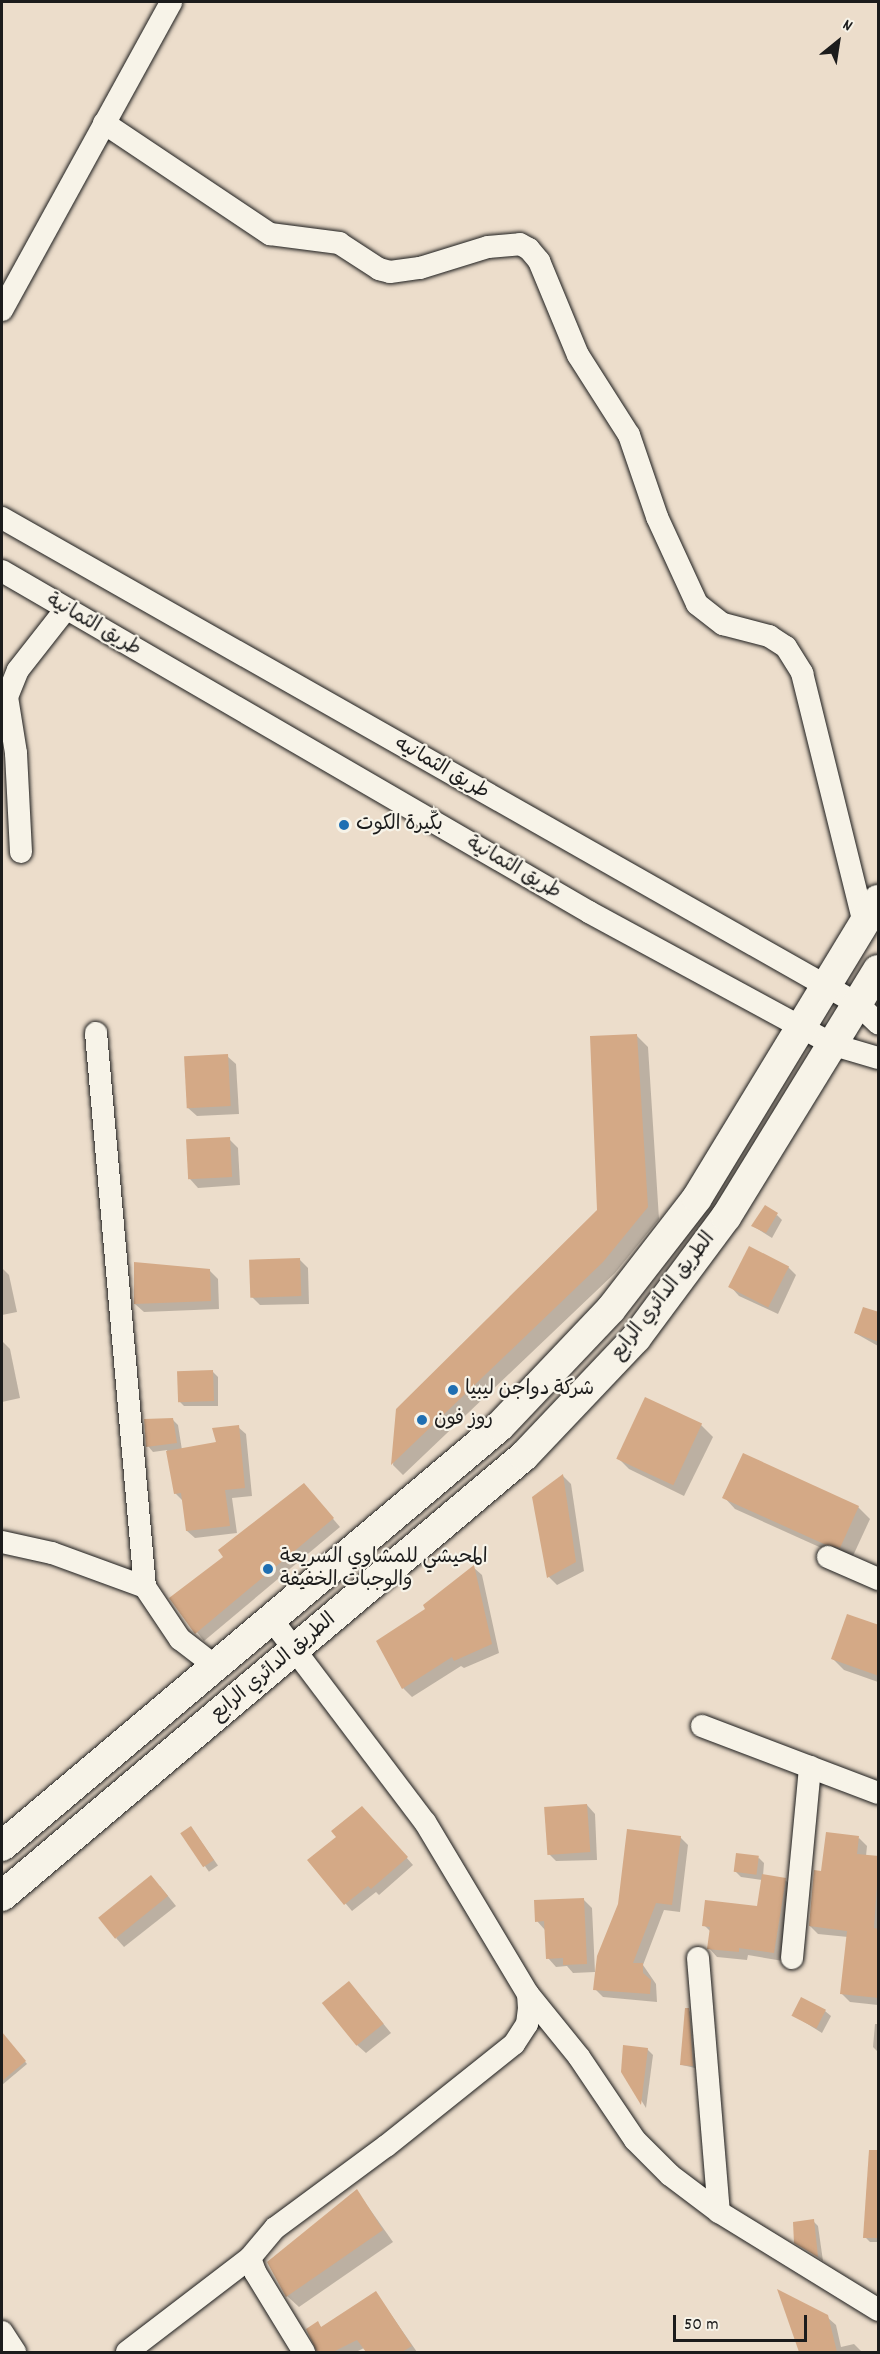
<!DOCTYPE html>
<meta charset="utf-8">
<style>
body{margin:0}
#map{position:relative;width:880px;height:2354px;overflow:hidden;background:#ecddcb;font-family:Dekko,"Playpen Sans Arabic",sans-serif}
div>[style]{position:absolute}
.shadow>*{inset:0;background:#0003;transform-origin:0 0}
.building>*{inset:0;background:#d4a986;transform-origin:0 0}
.roads{filter:drop-shadow(0 0 2px #1c1c1c) drop-shadow(0 0 2px #1c1c1c)}
.minor>*{height:22px;margin:-11px;padding:0 11px;transform-origin:11px;border-radius:11px;background:#f7f3e8}
.major>*{height:30px;margin:-15px;padding:0 15px;transform-origin:15px;border-radius:15px;background:#f7f3e8}
.dots>*{width:16px;height:16px;translate:-50% -50%;box-sizing:border-box;border:3px solid #f7f3e8;border-radius:50%}
span{translate:-50% -50%;white-space:nowrap;text-align:center;line-height:1.15;-webkit-text-stroke:4.5px #f7f3e8;paint-order:stroke}
.street-label{font-size:20px;color:#1c1c1c}
.poi-label{font-size:20px;color:#1c1c1c}
.left{translate:0 -50%;text-align:left}
.frame{position:absolute;inset:0;border:3px solid #1c1c1c;pointer-events:none}
.north{position:absolute;left:808px;top:12px;width:60px;height:60px;-webkit-text-stroke:4px #f7f3e8;paint-order:stroke;rotate:30deg;font-size:16px;font-weight:700;line-height:24px;text-align:center;color:#1c1c1c}
.north::after{content:'';display:block;margin:auto;width:21px;height:27px;background:#1c1c1c;clip-path:polygon(50% 0,100% 100%,50% 72%,0 100%)}
.scale{position:absolute;left:673px;top:2315px;width:134px;height:27px;box-sizing:border-box;border:3px solid #1c1c1c;border-top:0;padding-left:8px;font-size:18px;line-height:21px;white-space:nowrap;color:#1c1c1c;-webkit-text-stroke:4px #f7f3e8;paint-order:stroke}
</style>
<div id="map">
<div class="shadow">
<i style="clip-path:polygon(636px 1035px,648px 1047px,659px 1219px,615px 1273px,403px 1475px,393px 1465px,397px 1409px,599px 1211px)"></i>
<i style="clip-path:polygon(227px 1056px,236px 1064px,239px 1114px,197px 1116px,188px 1108px)"></i>
<i style="clip-path:polygon(229px 1139px,238px 1148px,240px 1185px,198px 1188px,190px 1179px)"></i>
<i style="clip-path:polygon(777px 1215px,782px 1220px,772px 1238px,753px 1226px)"></i>
<i style="clip-path:polygon(299px 1259px,308px 1268px,309px 1304px,260px 1305px,252px 1297px)"></i>
<i style="clip-path:polygon(788px 1267px,796px 1275px,778px 1314px,739px 1296px,731px 1287px)"></i>
<i style="clip-path:polygon(2px 1268px,9px 1275px,17px 1312px,2px 1315px)"></i>
<i style="clip-path:polygon(209px 1270px,218px 1279px,219px 1309px,144px 1312px,135px 1304px)"></i>
<i style="clip-path:polygon(878px 1314px,878px 1346px,855px 1333px)"></i>
<i style="clip-path:polygon(2px 1341px,10px 1349px,20px 1398px,2px 1402px)"></i>
<i style="clip-path:polygon(212px 1371px,218px 1377px,218px 1406px,184px 1406px,179px 1401px)"></i>
<i style="clip-path:polygon(173px 1420px,178px 1425px,182px 1450px,218px 1444px,238px 1427px,246px 1434px,252px 1496px,232px 1498px,237px 1533px,195px 1538px,187px 1531px,183px 1501px,175px 1493px,167px 1450px,153px 1452px,148px 1446px)"></i>
<i style="clip-path:polygon(701px 1425px,713px 1437px,684px 1496px,629px 1469px,618px 1458px)"></i>
<i style="clip-path:polygon(563px 1476px,571px 1484px,584px 1571px,557px 1585px,549px 1577px,534px 1498px)"></i>
<i style="clip-path:polygon(311px 1493px,340px 1527px,204px 1641px,171px 1599px)"></i>
<i style="clip-path:polygon(724px 1497px,858px 1507px,870px 1519px,852px 1558px,837px 1555px,735px 1509px)"></i>
<i style="clip-path:polygon(473px 1567px,482px 1575px,499px 1653px,464px 1668px,461px 1666px,412px 1697px,403px 1688px,427px 1609px)"></i>
<i style="clip-path:polygon(878px 1627px,878px 1682px,844px 1670px,833px 1659px)"></i>
<i style="clip-path:polygon(587px 1805px,595px 1814px,597px 1860px,556px 1861px,548px 1853px)"></i>
<i style="clip-path:polygon(369px 1815px,413px 1865px,379px 1895px,376px 1892px,352px 1911px,309px 1861px)"></i>
<i style="left:191px;top:1827px;width:47px;height:11px;rotate:55deg"></i>
<i style="clip-path:polygon(680px 1837px,688px 1845px,680px 1912px,664px 1910px,643px 1965px,656px 1984px,657px 2002px,603px 1997px,595px 1989px,619px 1904px)"></i>
<i style="clip-path:polygon(859px 1838px,867px 1846px,866px 1856px,878px 1858px,878px 2005px,850px 2002px,842px 1994px,848px 1937px,818px 1934px,810px 1926px,822px 1873px)"></i>
<i style="clip-path:polygon(759px 1858px,764px 1863px,763px 1876px,785px 1880px,794px 1888px,783px 1961px,748px 1955px,747px 1960px,717px 1957px,709px 1948px,711px 1932px,704px 1925px,758px 1907px,762px 1880px,741px 1877px,735px 1871px)"></i>
<i style="clip-path:polygon(160px 1886px,176px 1906px,124px 1947px,116px 1938px)"></i>
<i style="clip-path:polygon(583px 1899px,592px 1908px,595px 1972px,573px 1973px,567px 1966px,556px 1967px,548px 1958px,545px 1930px,537px 1921px)"></i>
<i style="clip-path:polygon(357px 1992px,391px 2033px,366px 2053px,357px 2045px)"></i>
<i style="clip-path:polygon(688px 2009px,690px 2012px,695px 2068px,682px 2065px)"></i>
<i style="clip-path:polygon(825px 2011px,831px 2016px,822px 2033px,793px 2015px)"></i>
<i style="clip-path:polygon(875px 2024px,878px 2024px,878px 2052px,873px 2047px)"></i>
<i style="clip-path:polygon(2px 2034px,27px 2064px,2px 2085px)"></i>
<i style="clip-path:polygon(647px 2049px,653px 2055px,646px 2108px,623px 2071px)"></i>
<i style="clip-path:polygon(878px 2175px,878px 2242px,870px 2242px,865px 2237px)"></i>
<i style="clip-path:polygon(357px 2191px,393px 2242px,299px 2307px,287px 2296px,269px 2262px)"></i>
<i style="clip-path:polygon(813px 2221px,818px 2226px,823px 2261px,796px 2242px)"></i>
<i style="clip-path:polygon(376px 2293px,417px 2352px,367px 2352px,364px 2348px,356px 2352px,317px 2352px,317px 2323px,322px 2328px)"></i>
<i style="clip-path:polygon(827px 2317px,836px 2325px,841px 2347px,854px 2344px,862px 2352px,803px 2352px)"></i>
</div>
<div class="building">
<i style="clip-path:polygon(637px 1034px,648px 1207px,603px 1262px,391px 1465px,396px 1409px,597px 1210px,590px 1036px)"></i>
<i style="left:228px;top:1054px;width:52px;height:44px;rotate:87deg"></i>
<i style="left:230px;top:1137px;width:40px;height:44px;rotate:87deg"></i>
<i style="clip-path:polygon(765px 1205px,778px 1213px,766px 1233px,751px 1226px)"></i>
<i style="left:749px;top:1246px;width:45px;height:46px;rotate:27deg"></i>
<i style="left:300px;top:1258px;width:38px;height:51px;rotate:88deg"></i>
<i style="clip-path:polygon(134px 1262px,210px 1269px,211px 1301px,134px 1304px)"></i>
<i style="clip-path:polygon(863px 1307px,879px 1312px,879px 1342px,854px 1333px)"></i>
<i style="left:213px;top:1370px;width:31px;height:36px;rotate:88deg"></i>
<i style="left:645px;top:1397px;width:63px;height:68px;rotate:25deg"></i>
<i style="clip-path:polygon(173px 1418px,177px 1443px,146px 1447px,144px 1419px)"></i>
<i style="clip-path:polygon(239px 1425px,245px 1488px,225px 1490px,230px 1526px,186px 1531px,181px 1493px,174px 1494px,166px 1451px,216px 1442px,212px 1428px)"></i>
<i style="clip-path:polygon(743px 1453px,859px 1506px,840px 1548px,824px 1544px,722px 1498px)"></i>
<i style="clip-path:polygon(563px 1474px,576px 1562px,547px 1578px,532px 1497px)"></i>
<i style="clip-path:polygon(304px 1483px,334px 1518px,195px 1634px,169px 1598px,223px 1557px,218px 1550px)"></i>
<i style="clip-path:polygon(474px 1565px,492px 1644px,454px 1661px,452px 1657px,402px 1689px,376px 1641px,425px 1609px,423px 1605px)"></i>
<i style="clip-path:polygon(847px 1614px,879px 1625px,879px 1676px,831px 1659px)"></i>
<i style="left:587px;top:1804px;width:48px;height:43px;rotate:86deg"></i>
<i style="clip-path:polygon(362px 1806px,408px 1857px,371px 1889px,368px 1886px,344px 1905px,307px 1860px,336px 1837px,331px 1831px)"></i>
<i style="left:191px;top:1826px;width:41px;height:13px;rotate:56deg"></i>
<i style="clip-path:polygon(627px 1829px,681px 1836px,672px 1905px,656px 1903px,633px 1963px,643px 1963px,643px 1973px,651px 1980px,650px 1994px,593px 1990px,597px 1956px,618px 1904px)"></i>
<i style="clip-path:polygon(826px 1832px,859px 1836px,857px 1854px,879px 1856px,874px 1928px,879px 1929px,879px 1998px,840px 1994px,847px 1931px,809px 1926px,814px 1870px,821px 1871px)"></i>
<i style="left:736px;top:1853px;width:23px;height:19px;rotate:7deg"></i>
<i style="clip-path:polygon(762px 1874px,786px 1878px,774px 1953px,739px 1948px,739px 1952px,707px 1949px,710px 1927px,702px 1926px,705px 1900px,757px 1906px)"></i>
<i style="left:151px;top:1875px;width:27px;height:68px;rotate:51deg"></i>
<i style="clip-path:polygon(584px 1898px,587px 1964px,563px 1965px,563px 1958px,546px 1959px,544px 1921px,535px 1922px,534px 1900px)"></i>
<i style="left:349px;top:1981px;width:55px;height:35px;rotate:51deg"></i>
<i style="left:801px;top:1997px;width:28px;height:21px;rotate:27deg"></i>
<i style="clip-path:polygon(685px 2008px,689px 2008px,693px 2066px,680px 2065px)"></i>
<i style="clip-path:polygon(2px 2032px,26px 2061px,2px 2081px)"></i>
<i style="clip-path:polygon(623px 2045px,648px 2048px,641px 2105px,621px 2072px)"></i>
<i style="clip-path:polygon(869px 2150px,879px 2150px,879px 2238px,863px 2238px)"></i>
<i style="clip-path:polygon(357px 2189px,383px 2230px,286px 2297px,267px 2262px)"></i>
<i style="clip-path:polygon(814px 2219px,818px 2257px,794px 2243px,793px 2222px)"></i>
<i style="clip-path:polygon(777px 2289px,828px 2315px,837px 2352px,799px 2352px)"></i>
<i style="clip-path:polygon(376px 2291px,412px 2346px,402px 2352px,366px 2352px,357px 2340px,333px 2352px,317px 2352px,306px 2329px,318px 2321px,321px 2327px)"></i>
</div>
<div class="roads">
<div class="minor">
<i style="left:104px;top:123px;width:200px;rotate:33.8deg"></i>
<i style="left:270px;top:234px;width:70px;rotate:7.4deg"></i>
<i style="left:339px;top:243px;width:48px;rotate:33deg"></i>
<i style="left:379px;top:269px;width:11px;rotate:15deg"></i>
<i style="left:390px;top:272px;width:30px;rotate:-8deg"></i>
<i style="left:420px;top:268px;width:71px;rotate:-17.2deg"></i>
<i style="left:488px;top:247px;width:32px;rotate:-5deg"></i>
<i style="left:520px;top:244px;width:10px;rotate:29deg"></i>
<i style="left:529px;top:249px;width:16px;rotate:50deg"></i>
<i style="left:539px;top:261px;width:102px;rotate:67.5deg"></i>
<i style="left:578px;top:355px;width:95px;rotate:57.5deg"></i>
<i style="left:629px;top:435px;width:87px;rotate:71.1deg"></i>
<i style="left:657px;top:517px;width:96px;rotate:65.3deg"></i>
<i style="left:697px;top:604px;width:33px;rotate:38deg"></i>
<i style="left:723px;top:624px;width:48px;rotate:14.6deg"></i>
<i style="left:769px;top:636px;width:20px;rotate:33deg"></i>
<i style="left:786px;top:647px;width:31px;rotate:58deg"></i>
<i style="left:802px;top:673px;width:259px;rotate:76.1deg"></i>
<i style="left:2px;top:310px;width:351px;rotate:-61.2deg"></i>
<i style="left:2px;top:518px;width:984px;rotate:29.59deg"></i>
<i style="left:858px;top:1004px;width:28px;rotate:44deg"></i>
<i style="left:2px;top:571px;width:679px;rotate:30.15deg"></i>
<i style="left:589px;top:912px;width:279px;rotate:28.5deg"></i>
<i style="left:834px;top:1045px;width:46px;rotate:16.5deg"></i>
<i style="left:21px;top:852px;width:99px;rotate:-92.9deg"></i>
<i style="left:16px;top:753px;width:57px;rotate:-99.1deg"></i>
<i style="left:7px;top:697px;width:29px;rotate:-68deg"></i>
<i style="left:18px;top:670px;width:76px;rotate:-51.9deg"></i>
<i style="left:96px;top:1033px;width:556px;rotate:84.95deg"></i>
<i style="left:2px;top:1542px;width:51px;rotate:12.4deg"></i>
<i style="left:52px;top:1553px;width:99px;rotate:20.1deg"></i>
<i style="left:145px;top:1587px;width:63px;rotate:56.1deg"></i>
<i style="left:180px;top:1639px;width:44px;rotate:37.6deg"></i>
<i style="left:828px;top:1557px;width:55px;rotate:23.7deg"></i>
<i style="left:272px;top:1620px;width:253px;rotate:52.9deg"></i>
<i style="left:425px;top:1822px;width:200px;rotate:59.1deg"></i>
<i style="left:528px;top:1994px;width:14px;rotate:86deg"></i>
<i style="left:529px;top:2008px;width:16px;rotate:97deg"></i>
<i style="left:527px;top:2024px;width:24px;rotate:123deg"></i>
<i style="left:514px;top:2044px;width:164px;rotate:141.4deg"></i>
<i style="left:386px;top:2146px;width:138px;rotate:143.5deg"></i>
<i style="left:275px;top:2228px;width:39px;rotate:130deg"></i>
<i style="left:250px;top:2258px;width:15px;rotate:70deg"></i>
<i style="left:255px;top:2272px;width:94px;rotate:58.5deg"></i>
<i style="left:702px;top:1726px;width:188px;rotate:20.8deg"></i>
<i style="left:698px;top:1958px;width:255px;rotate:85.3deg"></i>
<i style="left:792px;top:1958px;width:192px;rotate:-84.6deg"></i>
<i style="left:528px;top:1994px;width:81px;rotate:51deg"></i>
<i style="left:579px;top:2057px;width:100px;rotate:56deg"></i>
<i style="left:635px;top:2140px;width:49px;rotate:45deg"></i>
<i style="left:670px;top:2175px;width:61px;rotate:37.1deg"></i>
<i style="left:719px;top:2212px;width:187px;rotate:31.6deg"></i>
<i style="left:2px;top:2332px;width:24px;rotate:57deg"></i>
<i style="left:127px;top:2352px;width:155px;rotate:-37.4deg"></i>
</div>
<div class="major">
<i style="left:2px;top:1846px;width:651px;rotate:-40.14deg"></i>
<i style="left:500px;top:1426px;width:161px;rotate:-46.5deg"></i>
<i style="left:611px;top:1309px;width:140px;rotate:-52.2deg"></i>
<i style="left:697px;top:1198px;width:349px;rotate:-58.7deg"></i>
<i style="left:2px;top:1896px;width:683px;rotate:-40.13deg"></i>
<i style="left:524px;top:1456px;width:163px;rotate:-46.5deg"></i>
<i style="left:636px;top:1338px;width:151px;rotate:-53.4deg"></i>
<i style="left:726px;top:1217px;width:290px;rotate:-58.4deg"></i>
</div>
</div>
<div class="dots">
<i style="left:344px;top:825px;background:#1f6fb2"></i>
<i style="left:453px;top:1390px;background:#1f6fb2"></i>
<i style="left:422px;top:1420px;background:#1f6fb2"></i>
<i style="left:268px;top:1569px;background:#1f6fb2"></i>
</div>
<div class="street-label">
<span style="left:93px;top:626px;rotate:30deg">طريق الثمانية</span>
<span style="left:441px;top:769px;rotate:30deg">طريق الثمانيه</span>
<span style="left:513px;top:869px;rotate:30deg">طريق الثمانية</span>
<span style="left:664px;top:1297px;rotate:-52deg">الطريق الدائري الرابع</span>
<span style="left:274px;top:1668px;rotate:-40deg">الطريق الدائري الرابع</span>
</div>
<div class="poi-label">
<span class="left" style="left:356px;top:825px">بكّيرة الكوت</span>
<span class="left" style="left:465px;top:1390px">شركة دواجن ليبيا</span>
<span class="left" style="left:434px;top:1420px">روز فون</span>
<span class="left" style="left:280px;top:1570px">المحيشي للمشاوي السريعة<br>والوجبات الخفيفة</span>
</div>
<div class="frame"></div>
<div class="north">N</div>
<div class="scale">50 m</div>
</div>
